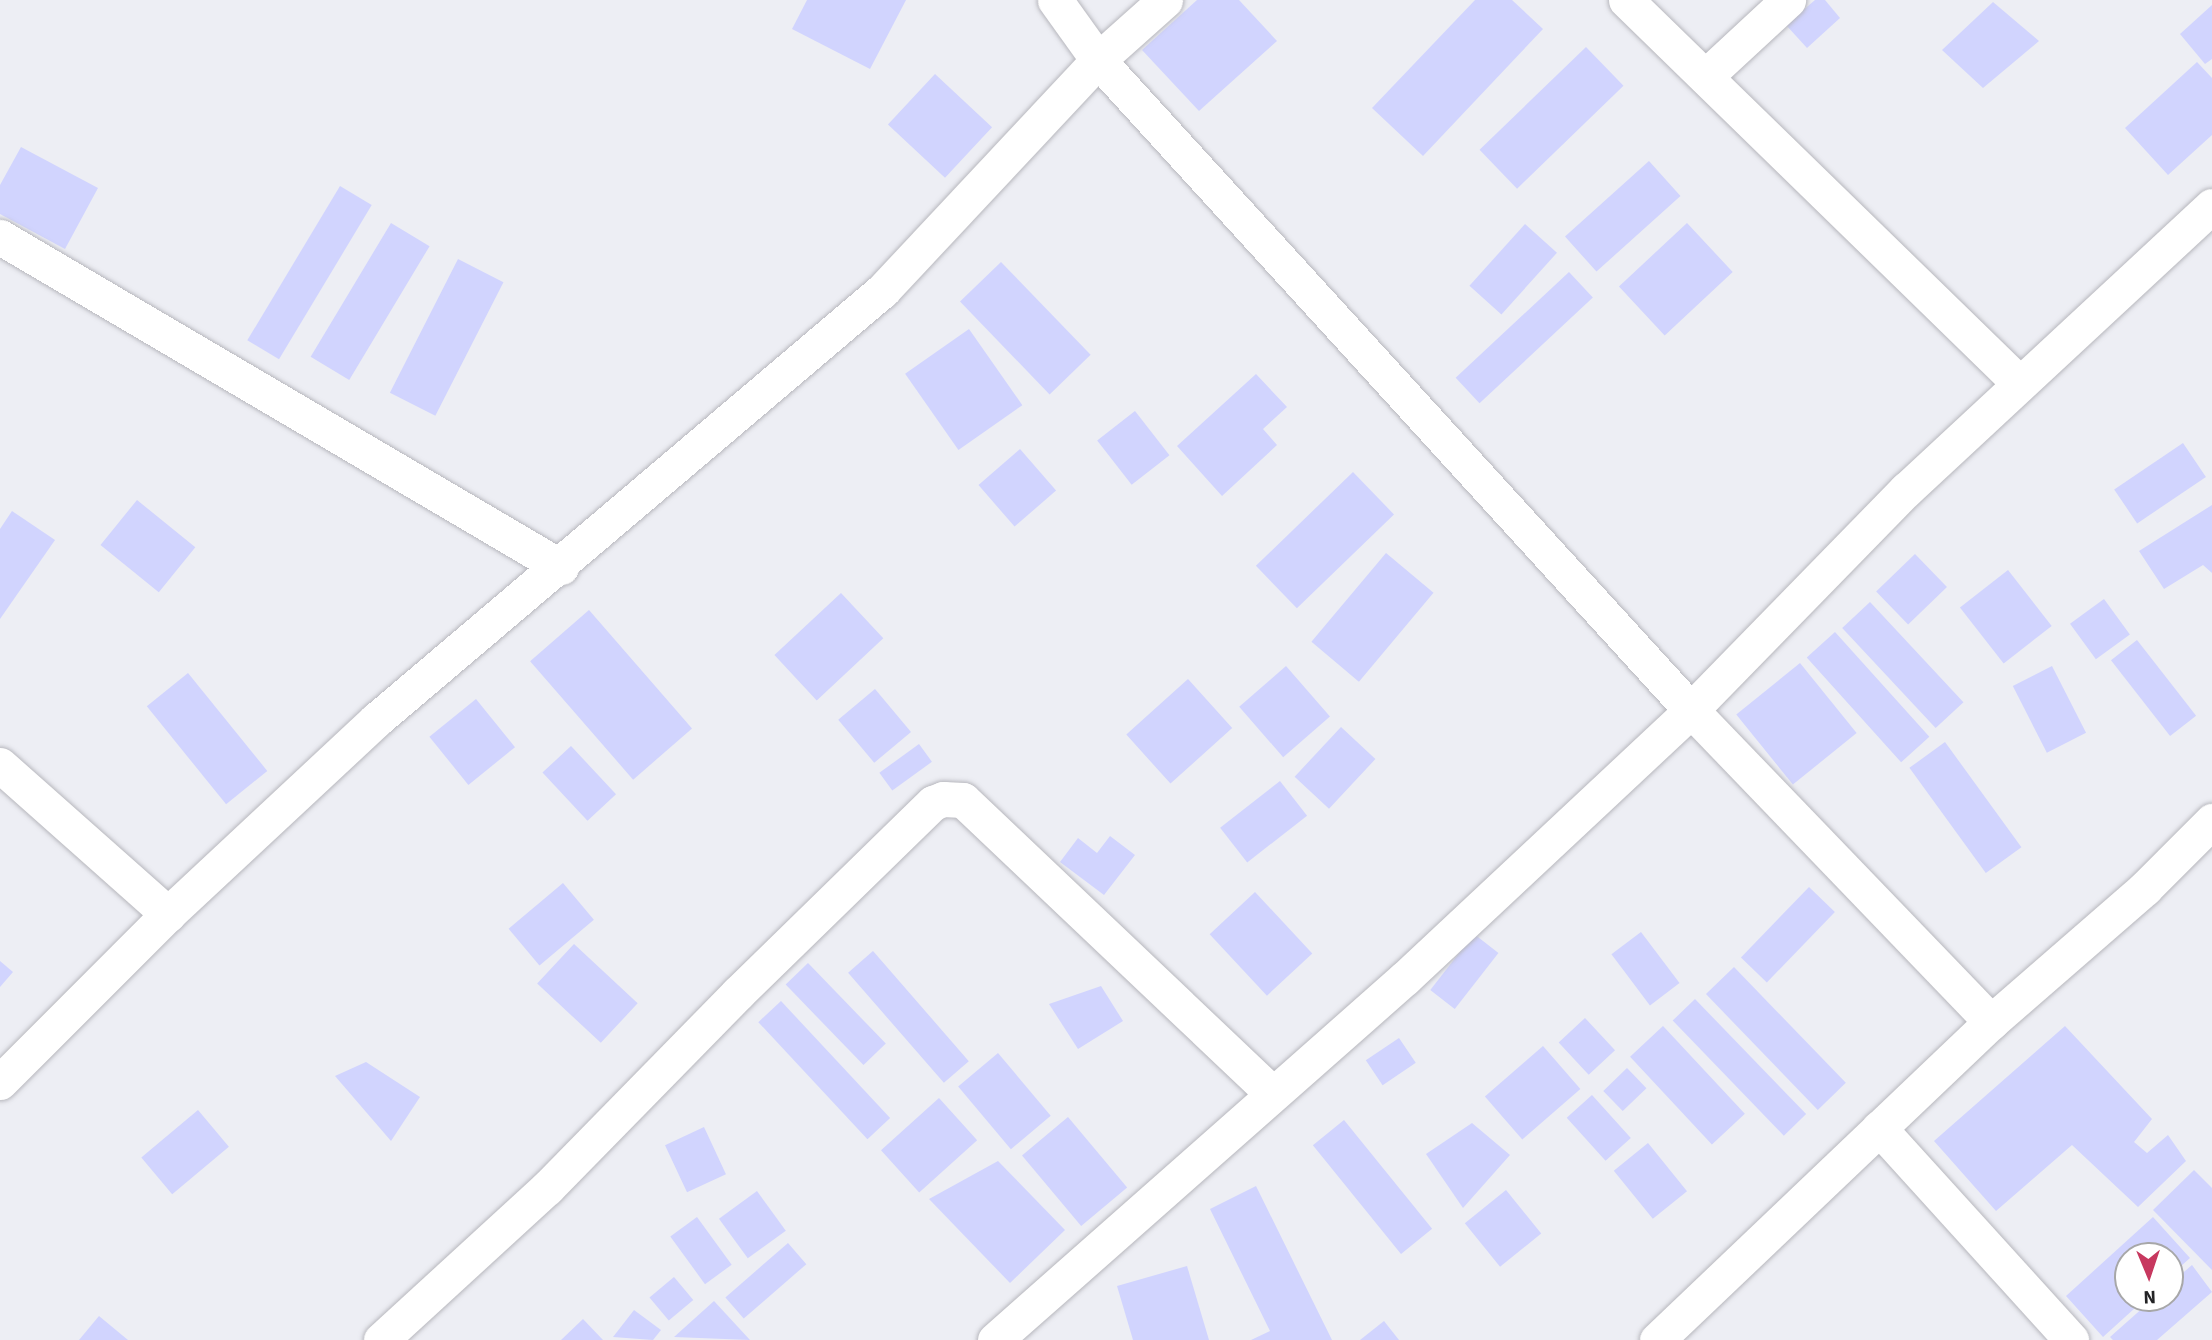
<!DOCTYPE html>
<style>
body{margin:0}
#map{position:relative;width:2212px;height:1340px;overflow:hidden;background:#edeef4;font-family:"Source Sans 3",sans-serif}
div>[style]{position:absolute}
.building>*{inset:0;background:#d1d4fe;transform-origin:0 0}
.roads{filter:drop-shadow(0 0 2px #b7b7bd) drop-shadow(0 0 2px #b7b7bd)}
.minor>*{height:35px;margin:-17.5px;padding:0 17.5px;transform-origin:17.5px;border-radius:17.5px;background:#fff}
span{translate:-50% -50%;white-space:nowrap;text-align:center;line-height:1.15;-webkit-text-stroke:5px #fff;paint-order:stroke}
.north{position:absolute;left:2114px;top:1242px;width:70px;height:70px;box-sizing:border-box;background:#fff;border:2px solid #a7a7a8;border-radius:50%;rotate:178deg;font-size:19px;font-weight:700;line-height:28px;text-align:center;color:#232325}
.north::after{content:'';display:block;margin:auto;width:24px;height:32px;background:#c7385f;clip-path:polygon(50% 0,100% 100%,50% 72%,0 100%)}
</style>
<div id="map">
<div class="building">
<i style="clip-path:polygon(807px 0,906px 0,870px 69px,792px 29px)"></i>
<i style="clip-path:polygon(1197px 0,1239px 0,1277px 41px,1199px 111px,1142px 50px)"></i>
<i style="clip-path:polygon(1475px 0,1512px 0,1543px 29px,1423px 156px,1372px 108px)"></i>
<i style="clip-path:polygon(1815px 0,1825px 0,1840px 18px,1807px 48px,1786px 25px)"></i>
<i style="clip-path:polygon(1993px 2px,2039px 41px,1983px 88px,1942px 50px)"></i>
<i style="clip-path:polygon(2212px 5px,2212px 59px,2205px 64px,2180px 34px)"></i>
<i style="left:1586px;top:47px;width:54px;height:148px;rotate:46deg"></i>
<i style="clip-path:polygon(2197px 62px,2212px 78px,2212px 135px,2168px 175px,2125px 128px)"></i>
<i style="left:935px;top:74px;width:78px;height:69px;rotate:43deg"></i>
<i style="clip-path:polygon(21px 147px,98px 188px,65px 249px,0 214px,0 185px)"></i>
<i style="left:1649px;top:161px;width:47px;height:113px;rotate:48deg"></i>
<i style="left:340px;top:186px;width:37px;height:180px;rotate:31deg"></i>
<i style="left:391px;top:223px;width:45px;height:156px;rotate:31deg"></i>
<i style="left:1687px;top:223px;width:67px;height:93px;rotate:47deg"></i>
<i style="left:1525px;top:224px;width:43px;height:83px;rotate:42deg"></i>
<i style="left:458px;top:259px;width:51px;height:150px;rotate:27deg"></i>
<i style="left:1001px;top:262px;width:129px;height:57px;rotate:46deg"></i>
<i style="left:1569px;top:272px;width:35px;height:155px;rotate:47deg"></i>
<i style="left:969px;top:329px;width:93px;height:78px;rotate:55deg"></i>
<i style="clip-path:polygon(1256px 374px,1287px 407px,1263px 429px,1277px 445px,1222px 496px,1177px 446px)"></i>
<i style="left:1135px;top:411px;width:56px;height:48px;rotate:52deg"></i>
<i style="left:2183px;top:443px;width:41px;height:83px;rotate:56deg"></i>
<i style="left:1020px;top:449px;width:55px;height:55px;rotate:49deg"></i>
<i style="left:1353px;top:472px;width:59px;height:135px;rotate:46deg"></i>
<i style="left:137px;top:500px;width:75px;height:58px;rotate:39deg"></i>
<i style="clip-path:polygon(2212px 505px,2212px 573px,2203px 565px,2164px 589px,2139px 551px)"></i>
<i style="clip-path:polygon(12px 511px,55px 540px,0 619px,0 529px)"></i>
<i style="left:1386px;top:553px;width:62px;height:116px;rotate:40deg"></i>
<i style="left:1915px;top:554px;width:46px;height:54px;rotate:46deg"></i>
<i style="left:2008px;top:570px;width:71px;height:61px;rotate:52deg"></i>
<i style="left:841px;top:593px;width:62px;height:91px;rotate:47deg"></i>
<i style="left:2104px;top:599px;width:44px;height:42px;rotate:54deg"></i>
<i style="left:1870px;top:602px;width:137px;height:38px;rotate:47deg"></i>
<i style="left:589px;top:610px;width:157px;height:78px;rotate:49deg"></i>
<i style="left:1835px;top:632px;width:141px;height:38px;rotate:48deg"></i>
<i style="left:2137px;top:640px;width:96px;height:33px;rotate:52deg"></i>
<i style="left:1800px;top:663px;width:90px;height:82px;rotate:51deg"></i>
<i style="left:1286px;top:666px;width:67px;height:62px;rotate:49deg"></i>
<i style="left:2052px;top:666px;width:75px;height:44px;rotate:63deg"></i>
<i style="left:188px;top:673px;width:126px;height:53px;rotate:51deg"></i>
<i style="left:1188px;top:679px;width:66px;height:83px;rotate:48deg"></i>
<i style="left:875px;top:689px;width:56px;height:48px;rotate:50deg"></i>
<i style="left:476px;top:699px;width:62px;height:60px;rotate:51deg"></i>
<i style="left:1341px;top:727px;width:47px;height:68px;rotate:43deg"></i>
<i style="left:1945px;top:742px;width:130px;height:44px;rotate:54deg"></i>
<i style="left:919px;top:744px;width:22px;height:49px;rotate:54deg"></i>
<i style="left:571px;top:746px;width:66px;height:39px;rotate:47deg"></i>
<i style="left:1280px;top:781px;width:44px;height:76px;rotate:52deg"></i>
<i style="clip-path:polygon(1110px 836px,1135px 855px,1104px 895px,1060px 862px,1078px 838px,1097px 853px)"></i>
<i style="left:563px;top:883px;width:48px;height:71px;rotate:50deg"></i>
<i style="left:1809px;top:887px;width:36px;height:98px;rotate:44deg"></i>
<i style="left:1255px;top:892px;width:84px;height:62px;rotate:47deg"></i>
<i style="left:1641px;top:932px;width:64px;height:37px;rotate:53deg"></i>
<i style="left:1474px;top:934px;width:31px;height:71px;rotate:38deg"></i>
<i style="left:574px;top:944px;width:87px;height:54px;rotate:43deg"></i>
<i style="left:873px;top:951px;width:146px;height:33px;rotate:49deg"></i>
<i style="clip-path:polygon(0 961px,13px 972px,0 987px)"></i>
<i style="left:808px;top:963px;width:112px;height:31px;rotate:46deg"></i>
<i style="left:1734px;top:967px;width:161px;height:39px;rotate:46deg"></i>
<i style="clip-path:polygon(1101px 986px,1123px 1021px,1078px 1049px,1049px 1004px)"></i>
<i style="left:1695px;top:999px;width:160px;height:31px;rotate:46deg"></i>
<i style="left:781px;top:1001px;width:160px;height:31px;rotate:47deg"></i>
<i style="left:1585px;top:1018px;width:44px;height:36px;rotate:47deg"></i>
<i style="left:1663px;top:1026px;width:120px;height:45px;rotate:47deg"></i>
<i style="clip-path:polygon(2065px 1026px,2152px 1119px,2134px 1142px,2147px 1153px,2168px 1135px,2186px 1161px,2138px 1207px,2072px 1145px,1996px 1211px,1934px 1141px)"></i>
<i style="left:1399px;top:1038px;width:30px;height:40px;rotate:56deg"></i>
<i style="left:1543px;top:1046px;width:57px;height:77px;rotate:49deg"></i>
<i style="left:998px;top:1053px;width:82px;height:52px;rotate:50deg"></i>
<i style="clip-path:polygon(366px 1062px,420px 1097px,391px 1141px,335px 1076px)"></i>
<i style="left:1627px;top:1068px;width:28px;height:33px;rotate:46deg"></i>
<i style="left:1592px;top:1095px;width:58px;height:34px;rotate:48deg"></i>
<i style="left:939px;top:1098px;width:57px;height:78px;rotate:48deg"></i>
<i style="left:198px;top:1110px;width:48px;height:74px;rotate:50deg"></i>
<i style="left:1068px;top:1117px;width:92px;height:60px;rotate:50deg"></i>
<i style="left:1344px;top:1120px;width:140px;height:40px;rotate:51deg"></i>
<i style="clip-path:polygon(1472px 1123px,1510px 1155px,1463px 1208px,1426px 1154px)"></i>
<i style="left:704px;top:1127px;width:52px;height:43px;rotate:65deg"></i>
<i style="left:1648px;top:1143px;width:62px;height:44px;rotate:51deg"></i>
<i style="clip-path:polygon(998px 1161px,1065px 1230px,1010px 1283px,929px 1199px)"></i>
<i style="clip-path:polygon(2194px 1170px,2212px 1188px,2212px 1270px,2153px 1210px)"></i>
<i style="clip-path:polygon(1256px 1186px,1332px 1340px,1251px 1340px,1270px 1331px,1210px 1209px)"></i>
<i style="left:1506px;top:1190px;width:56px;height:53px;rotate:51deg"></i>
<i style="left:757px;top:1191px;width:49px;height:47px;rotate:54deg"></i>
<i style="left:697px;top:1217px;width:59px;height:33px;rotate:54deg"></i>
<i style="clip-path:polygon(2153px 1217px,2190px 1258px,2170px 1276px,2170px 1256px,2128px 1256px,2128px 1298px,2146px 1298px,2103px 1337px,2066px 1296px)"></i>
<i style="left:788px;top:1243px;width:28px;height:83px;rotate:49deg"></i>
<i style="clip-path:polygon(2192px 1265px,2212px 1292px,2157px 1340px,2113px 1340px,2110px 1337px,2154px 1298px,2170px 1298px,2170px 1284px)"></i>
<i style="clip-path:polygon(1187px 1266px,1209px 1340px,1133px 1340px,1117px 1286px)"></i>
<i style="left:674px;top:1277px;width:30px;height:32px;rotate:50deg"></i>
<i style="clip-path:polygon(714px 1301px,750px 1340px,674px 1337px)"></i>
<i style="clip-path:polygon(634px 1310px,661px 1330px,653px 1340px,613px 1337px)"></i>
<i style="clip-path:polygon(99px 1316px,128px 1340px,79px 1340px)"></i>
<i style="clip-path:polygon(583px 1319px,603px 1340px,561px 1340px)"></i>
<i style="clip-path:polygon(1384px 1321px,1399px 1340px,1360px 1340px)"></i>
</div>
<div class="roads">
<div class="minor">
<i style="left:1055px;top:0;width:74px;rotate:54.4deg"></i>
<i style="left:1098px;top:60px;width:880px;rotate:47.63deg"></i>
<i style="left:1691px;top:710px;width:433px;rotate:46.1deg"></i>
<i style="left:1626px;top:0;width:549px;rotate:44.26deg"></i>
<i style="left:1706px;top:76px;width:112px;rotate:-42.8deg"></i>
<i style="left:0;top:237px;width:651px;rotate:30.47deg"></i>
<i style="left:0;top:765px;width:225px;rotate:41.6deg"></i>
<i style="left:0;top:1082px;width:238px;rotate:-45deg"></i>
<i style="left:168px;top:914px;width:284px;rotate:-43deg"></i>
<i style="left:376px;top:720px;width:665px;rotate:-40.3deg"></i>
<i style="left:883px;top:290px;width:315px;rotate:-46.9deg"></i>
<i style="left:1098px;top:60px;width:90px;rotate:-41.8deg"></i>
<i style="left:1879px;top:1128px;width:286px;rotate:47.8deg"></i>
<i style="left:381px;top:1340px;width:225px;rotate:-42.5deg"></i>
<i style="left:547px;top:1188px;width:272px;rotate:-45.6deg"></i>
<i style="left:737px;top:994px;width:274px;rotate:-44.3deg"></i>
<i style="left:933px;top:803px;width:11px;rotate:-22deg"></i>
<i style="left:943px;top:799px;width:20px;rotate:3deg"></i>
<i style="left:963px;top:800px;width:427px;rotate:43.5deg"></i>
<i style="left:995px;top:1340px;width:547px;rotate:-41.44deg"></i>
<i style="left:1405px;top:978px;width:392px;rotate:-43.1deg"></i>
<i style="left:1691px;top:710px;width:308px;rotate:-45.7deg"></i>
<i style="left:1906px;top:490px;width:417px;rotate:-42.9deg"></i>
<i style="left:1657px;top:1340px;width:461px;rotate:-43.6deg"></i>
<i style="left:1991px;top:1022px;width:204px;rotate:-41deg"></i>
<i style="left:2145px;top:888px;width:95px;rotate:-45deg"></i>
</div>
</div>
<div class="north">N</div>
</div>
